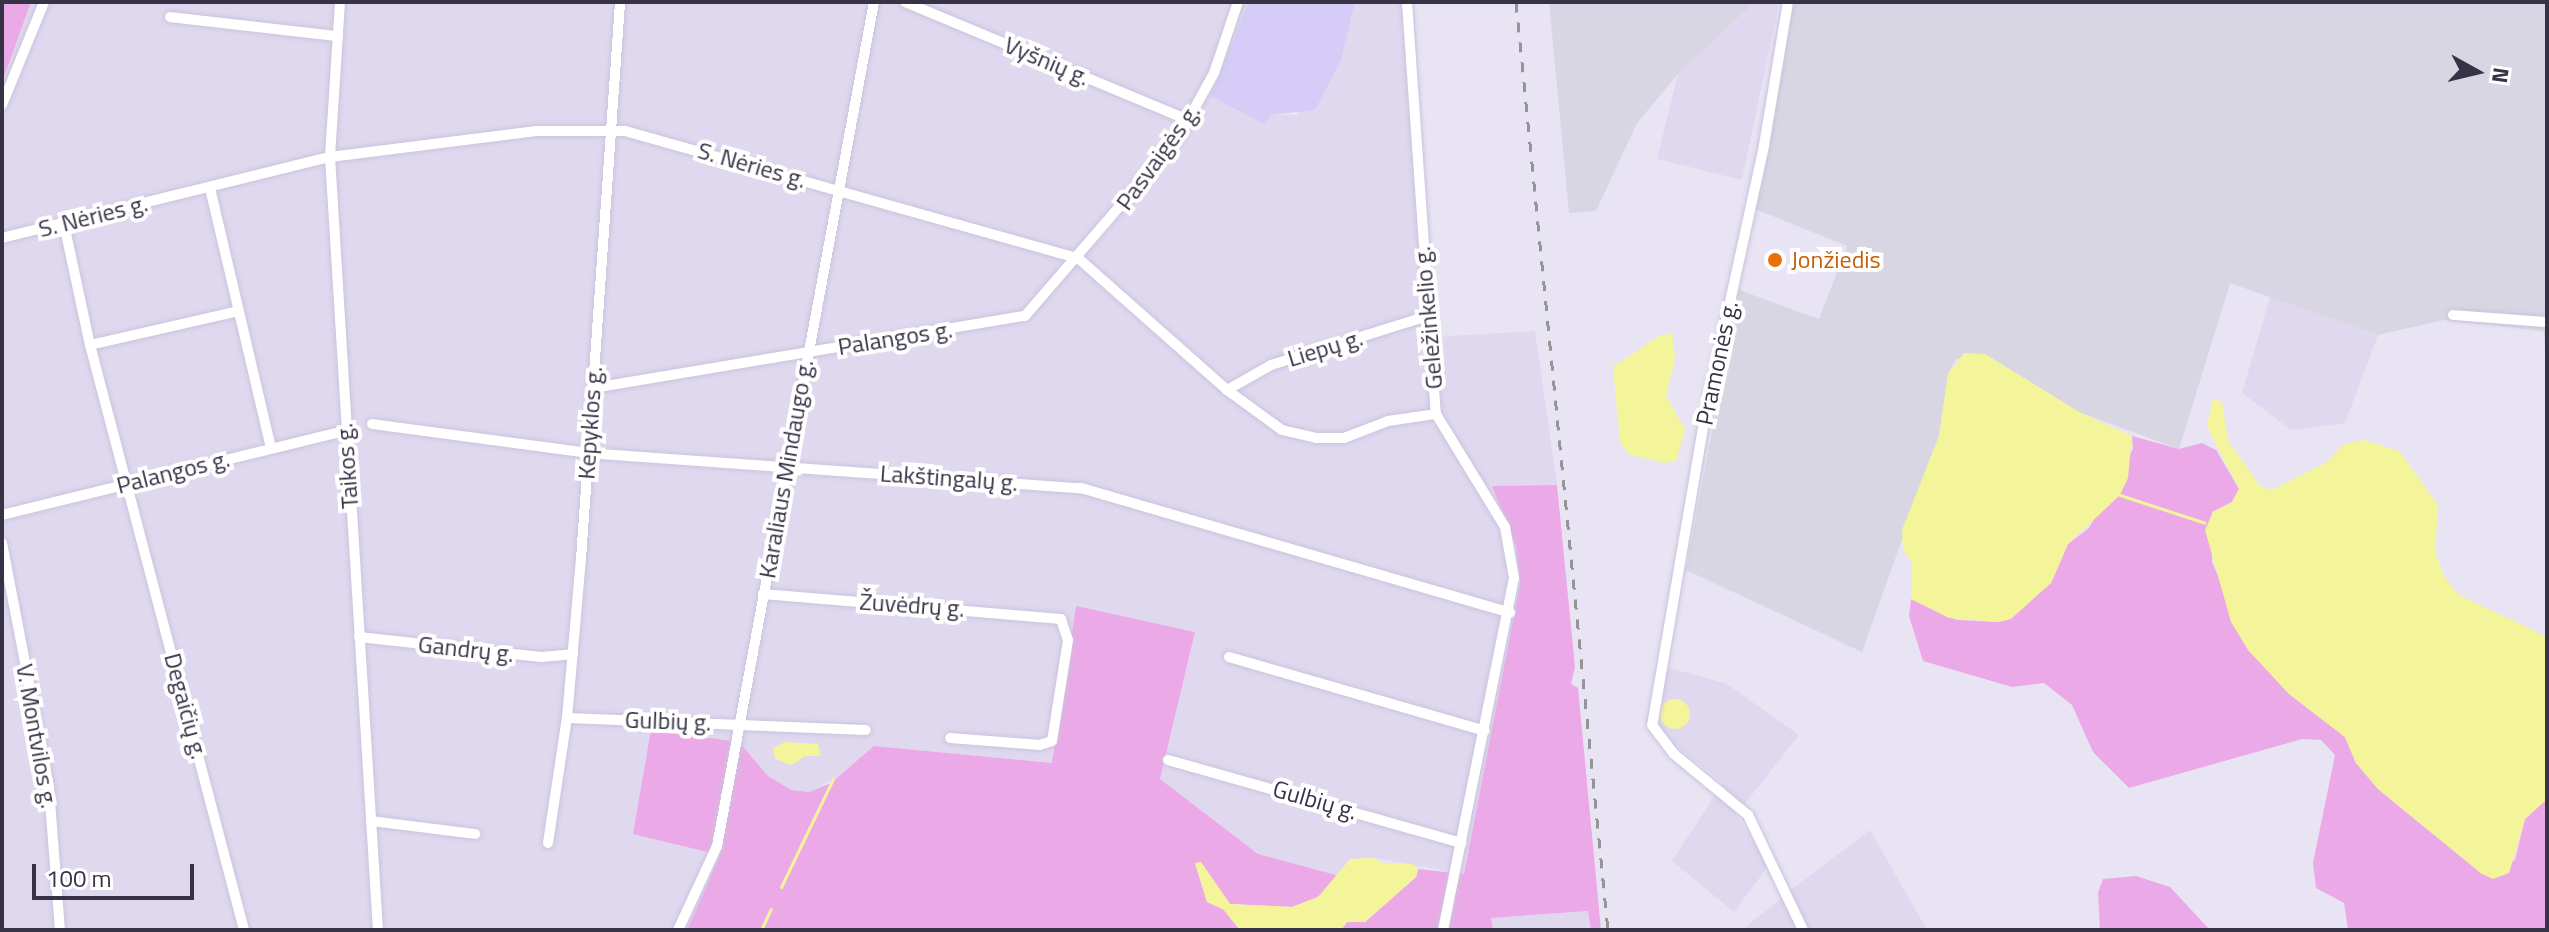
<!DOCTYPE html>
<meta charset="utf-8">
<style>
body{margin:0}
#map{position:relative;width:2549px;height:932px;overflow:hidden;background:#e9e4f3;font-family:"Titillium Web",sans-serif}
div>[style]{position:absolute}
.residential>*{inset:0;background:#dfd8ef}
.commercial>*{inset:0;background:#d5cdf7}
.industrial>*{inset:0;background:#d8d6e2}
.green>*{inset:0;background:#eba9e7}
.water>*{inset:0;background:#f4f59b}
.round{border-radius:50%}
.stream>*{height:3px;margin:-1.5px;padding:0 1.5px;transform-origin:1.5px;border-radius:1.5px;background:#f4f59b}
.roads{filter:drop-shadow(0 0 2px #cac3dd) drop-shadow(0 0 2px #cac3dd)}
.minor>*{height:10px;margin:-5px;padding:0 5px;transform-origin:5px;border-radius:5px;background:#fff}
.rail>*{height:3px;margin-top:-1.5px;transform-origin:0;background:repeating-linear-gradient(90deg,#959595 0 10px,transparent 0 20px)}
.dots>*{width:22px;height:22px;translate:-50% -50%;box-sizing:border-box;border:4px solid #fff;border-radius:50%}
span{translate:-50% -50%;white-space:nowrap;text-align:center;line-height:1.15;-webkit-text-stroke:8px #fff;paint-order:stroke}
.street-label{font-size:24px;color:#373346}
.food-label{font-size:24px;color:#c56008}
.left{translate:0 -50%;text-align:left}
.frame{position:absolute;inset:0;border:4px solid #373346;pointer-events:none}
.north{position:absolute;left:2437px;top:32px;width:80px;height:80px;-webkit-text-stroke:6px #fff;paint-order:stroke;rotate:98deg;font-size:22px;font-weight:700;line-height:32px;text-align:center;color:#373346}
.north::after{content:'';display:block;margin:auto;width:28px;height:36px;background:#373346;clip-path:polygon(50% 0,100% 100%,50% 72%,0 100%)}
.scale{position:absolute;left:32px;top:864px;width:162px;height:36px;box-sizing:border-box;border:4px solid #373346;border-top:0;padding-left:10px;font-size:24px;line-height:28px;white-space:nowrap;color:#373346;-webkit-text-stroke:6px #fff;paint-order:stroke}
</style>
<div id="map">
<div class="residential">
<i style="clip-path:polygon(2px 2px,1249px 2px,1212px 96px,1271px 115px,1297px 115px,1341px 60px,1355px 2px,1413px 2px,1434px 337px,1535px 331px,1557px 485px,1492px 486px,1516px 546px,1520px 584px,1464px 874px,1374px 858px,1350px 859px,1340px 876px,1258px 854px,1160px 779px,1195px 632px,1076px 607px,1053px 763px,874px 746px,844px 774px,809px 792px,790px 790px,768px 776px,739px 742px,720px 855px,687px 930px,2px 930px)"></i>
<i style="clip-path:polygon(1755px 2px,1779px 3px,1742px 180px,1657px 159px,1678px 74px)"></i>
<i style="clip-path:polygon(2270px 297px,2378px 335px,2345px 423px,2291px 430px,2242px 393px)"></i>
<i style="clip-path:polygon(1666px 667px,1727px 684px,1799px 735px,1736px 815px,1769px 865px,1734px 912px,1672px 861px,1723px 783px,1665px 737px,1659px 726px)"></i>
<i style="clip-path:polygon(1870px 830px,1927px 930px,1742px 930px,1796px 886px)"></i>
<i style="clip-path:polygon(1589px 911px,1591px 930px,1493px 930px,1491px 918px)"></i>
</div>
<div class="commercial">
<i style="clip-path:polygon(1249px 2px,1355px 2px,1341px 60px,1315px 110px,1271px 115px,1264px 124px,1211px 96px)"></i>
</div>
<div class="industrial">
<i style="clip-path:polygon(1549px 2px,1755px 2px,1678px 74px,1637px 123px,1596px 211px,1569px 213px)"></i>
<i style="clip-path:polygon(1793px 2px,2547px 2px,2547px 392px,2544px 331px,2444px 320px,2378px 335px,2230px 283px,2179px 449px,2079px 412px,1985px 354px,1956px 359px,1948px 374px,1939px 436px,1862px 652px,1686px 570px,1739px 290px,1819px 319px,1847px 246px,1755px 209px)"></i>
</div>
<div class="green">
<i style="clip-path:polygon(2px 2px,31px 2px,2px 82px)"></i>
<i style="clip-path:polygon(2132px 436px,2179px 449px,2202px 443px,2216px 450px,2239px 489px,2232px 502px,2212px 512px,2212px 562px,2228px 599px,2231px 622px,2289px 694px,2345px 737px,2356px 763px,2378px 789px,2482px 874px,2515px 860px,2525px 819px,2547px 799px,2547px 930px,2348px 930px,2344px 903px,2316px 888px,2313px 863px,2335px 755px,2321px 740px,2302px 739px,2129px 788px,2093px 752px,2072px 705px,2044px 683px,2012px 687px,1923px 661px,1909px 616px,1911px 599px,1957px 620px,1999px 622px,2051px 583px,2068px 544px,2089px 528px,2133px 449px)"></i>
<i style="clip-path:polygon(1557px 485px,1575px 667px,1571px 684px,1578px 688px,1601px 930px,1591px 930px,1588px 911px,1491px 918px,1493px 930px,1341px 930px,1347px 922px,1365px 922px,1416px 877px,1418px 869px,1464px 874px,1520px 584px,1516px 546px,1492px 486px)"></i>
<i style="clip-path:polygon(1076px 606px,1195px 632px,1160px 779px,1258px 854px,1340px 876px,1318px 897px,1292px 907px,1230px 904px,1201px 863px,1195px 863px,1207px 902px,1223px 909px,1240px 930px,687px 930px,720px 855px,633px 834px,651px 730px,739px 742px,768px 776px,791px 790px,809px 792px,831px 783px,874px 746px,1052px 763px)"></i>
<i style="clip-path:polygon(2136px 876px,2170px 887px,2210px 930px,2100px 930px,2098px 893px,2103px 879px)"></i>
</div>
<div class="water">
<i style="clip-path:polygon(1672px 333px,1675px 358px,1666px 395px,1685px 430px,1676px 461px,1665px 463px,1630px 455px,1620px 442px,1613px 367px,1657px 337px)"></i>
<i style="clip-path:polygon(1964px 353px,1985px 354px,2079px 412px,2132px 436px,2128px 478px,2120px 495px,2068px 544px,2051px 583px,2011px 619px,1999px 622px,1949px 618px,1911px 599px,1912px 563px,1903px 549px,1902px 530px,1939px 436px,1948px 374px)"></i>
<i style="clip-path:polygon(2213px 399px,2222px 402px,2228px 441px,2261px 487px,2272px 490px,2327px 462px,2344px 444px,2363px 440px,2399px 451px,2438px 505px,2435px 553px,2445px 578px,2459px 595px,2547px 637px,2547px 799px,2525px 819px,2509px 873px,2493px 879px,2482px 874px,2378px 789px,2356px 763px,2345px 737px,2289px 694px,2248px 650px,2231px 622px,2205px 530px,2213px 512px,2232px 502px,2239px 489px,2207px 426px)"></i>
<i class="round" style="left:1660px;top:699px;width:30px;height:30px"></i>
<i style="clip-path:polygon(785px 742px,818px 744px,821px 756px,805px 756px,792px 765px,775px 759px,773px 748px)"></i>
<i style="clip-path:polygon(1374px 858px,1384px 864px,1412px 864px,1418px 869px,1416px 877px,1365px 922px,1347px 922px,1341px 930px,1240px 930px,1223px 909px,1207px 902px,1195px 863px,1201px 862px,1230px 904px,1292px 907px,1318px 897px,1350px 859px)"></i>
</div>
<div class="stream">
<i style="left:2120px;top:495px;width:89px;rotate:18.2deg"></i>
<i style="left:781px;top:887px;width:120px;rotate:-64.3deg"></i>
<i style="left:761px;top:930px;width:23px;rotate:-65deg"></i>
</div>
<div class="roads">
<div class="minor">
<i style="left:340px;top:2px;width:155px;rotate:93.7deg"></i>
<i style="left:330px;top:157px;width:774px;rotate:86.45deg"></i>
<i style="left:905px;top:2px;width:308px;rotate:22.6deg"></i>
<i style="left:1407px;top:2px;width:413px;rotate:86deg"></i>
<i style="left:1436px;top:414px;width:132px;rotate:58.6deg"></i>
<i style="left:1505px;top:527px;width:52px;rotate:80deg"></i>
<i style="left:1514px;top:578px;width:359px;rotate:101.4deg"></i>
<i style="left:1788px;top:2px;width:146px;rotate:99.5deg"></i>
<i style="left:1764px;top:146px;width:282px;rotate:102.3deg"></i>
<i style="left:1704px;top:422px;width:307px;rotate:99.7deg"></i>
<i style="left:1652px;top:725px;width:36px;rotate:53deg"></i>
<i style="left:1674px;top:754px;width:96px;rotate:39.5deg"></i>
<i style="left:1748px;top:815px;width:127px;rotate:64.4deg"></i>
<i style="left:170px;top:17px;width:169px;rotate:6.5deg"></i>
<i style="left:2px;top:105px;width:111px;rotate:-67.8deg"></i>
<i style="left:210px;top:188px;width:267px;rotate:76.8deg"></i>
<i style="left:64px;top:224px;width:124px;rotate:77.9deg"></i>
<i style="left:90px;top:345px;width:152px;rotate:-12.9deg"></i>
<i style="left:2px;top:238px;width:338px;rotate:-13.9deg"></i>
<i style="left:330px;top:157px;width:208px;rotate:-7.2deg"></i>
<i style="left:536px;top:131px;width:89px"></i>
<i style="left:625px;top:131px;width:470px;rotate:15.7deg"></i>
<i style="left:1078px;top:258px;width:199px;rotate:41.5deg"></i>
<i style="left:1227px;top:390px;width:68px;rotate:36deg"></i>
<i style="left:1282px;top:430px;width:35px;rotate:13deg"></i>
<i style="left:1316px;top:438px;width:28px"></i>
<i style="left:1344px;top:438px;width:47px;rotate:-21.1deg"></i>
<i style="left:1388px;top:421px;width:49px;rotate:-8.3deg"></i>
<i style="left:2453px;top:315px;width:94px;rotate:4.3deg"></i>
<i style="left:90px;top:345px;width:605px;rotate:75.25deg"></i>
<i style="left:593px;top:388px;width:438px;rotate:-9.5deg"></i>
<i style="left:1025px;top:316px;width:233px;rotate:-49.2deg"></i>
<i style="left:1177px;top:140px;width:77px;rotate:-61.1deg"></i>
<i style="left:1214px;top:73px;width:75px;rotate:-71.3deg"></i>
<i style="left:1227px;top:390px;width:51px;rotate:-29.6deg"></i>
<i style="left:1271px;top:365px;width:164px;rotate:-17.4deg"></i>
<i style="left:372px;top:424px;width:218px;rotate:7.6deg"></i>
<i style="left:588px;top:453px;width:494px;rotate:4.1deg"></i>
<i style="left:1081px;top:488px;width:447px;rotate:16.2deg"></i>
<i style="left:2px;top:515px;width:353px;rotate:-13.8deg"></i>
<i style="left:2px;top:543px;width:249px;rotate:79.1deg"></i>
<i style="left:49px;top:788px;width:142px;rotate:85.6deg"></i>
<i style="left:763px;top:594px;width:299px;rotate:4.8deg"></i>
<i style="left:1061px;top:619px;width:22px;rotate:72deg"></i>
<i style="left:1068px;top:640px;width:102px;rotate:99deg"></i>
<i style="left:1052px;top:741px;width:13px;rotate:162deg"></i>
<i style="left:1040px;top:745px;width:90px;rotate:-175.6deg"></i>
<i style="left:359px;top:637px;width:183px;rotate:6.3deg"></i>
<i style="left:541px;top:657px;width:32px;rotate:-5deg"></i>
<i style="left:1229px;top:657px;width:266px;rotate:16.1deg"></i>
<i style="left:567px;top:718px;width:299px;rotate:2.3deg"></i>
<i style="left:1168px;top:760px;width:305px;rotate:15.8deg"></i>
<i style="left:371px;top:821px;width:105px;rotate:7.1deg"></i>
<i style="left:548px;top:843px;width:126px;rotate:-81.4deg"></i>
<i style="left:567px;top:718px;width:160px;rotate:-85deg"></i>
<i style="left:581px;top:559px;width:558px;rotate:-85.99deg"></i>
<i style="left:678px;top:930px;width:93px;rotate:-65.1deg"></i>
<i style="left:717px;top:846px;width:858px;rotate:-79.46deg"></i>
</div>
</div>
<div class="rail">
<i style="left:1516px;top:2px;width:933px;rotate:84.34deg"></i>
</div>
<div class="dots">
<i style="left:1775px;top:260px;background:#e8710a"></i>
</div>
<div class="street-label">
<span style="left:1047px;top:61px;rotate:23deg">Vyšnių g.</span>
<span style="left:1158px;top:157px;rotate:-54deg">Pasvaigės g.</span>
<span style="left:752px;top:165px;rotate:16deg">S. Nėries g.</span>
<span style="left:93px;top:216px;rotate:-14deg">S. Nėries g.</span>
<span style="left:1428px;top:318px;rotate:-95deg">Geležinkelio g.</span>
<span style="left:895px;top:338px;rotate:-9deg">Palangos g.</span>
<span style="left:1325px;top:348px;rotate:-17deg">Liepų g.</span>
<span style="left:1717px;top:363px;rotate:-78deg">Pramonės g.</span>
<span style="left:590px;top:423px;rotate:-86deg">Kepyklos g.</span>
<span style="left:347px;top:466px;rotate:-94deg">Taikos g.</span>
<span style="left:786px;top:469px;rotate:-80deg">Karaliaus Mindaugo g.</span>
<span style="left:173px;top:472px;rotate:-14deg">Palangos g.</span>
<span style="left:949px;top:478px;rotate:4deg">Lakštingalų g.</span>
<span style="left:912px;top:605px;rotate:4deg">Žuvėdrų g.</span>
<span style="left:466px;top:649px;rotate:6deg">Gandrų g.</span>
<span style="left:186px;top:706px;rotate:75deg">Degaičių g.</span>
<span style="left:668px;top:721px;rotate:2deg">Gulbių g.</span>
<span style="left:37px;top:736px;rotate:80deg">V. Montvilos g.</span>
<span style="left:1315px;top:800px;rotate:16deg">Gulbių g.</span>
</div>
<div class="food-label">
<span class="left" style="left:1791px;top:260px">Jonžiedis</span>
</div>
<div class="frame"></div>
<div class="north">N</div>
<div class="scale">100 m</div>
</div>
